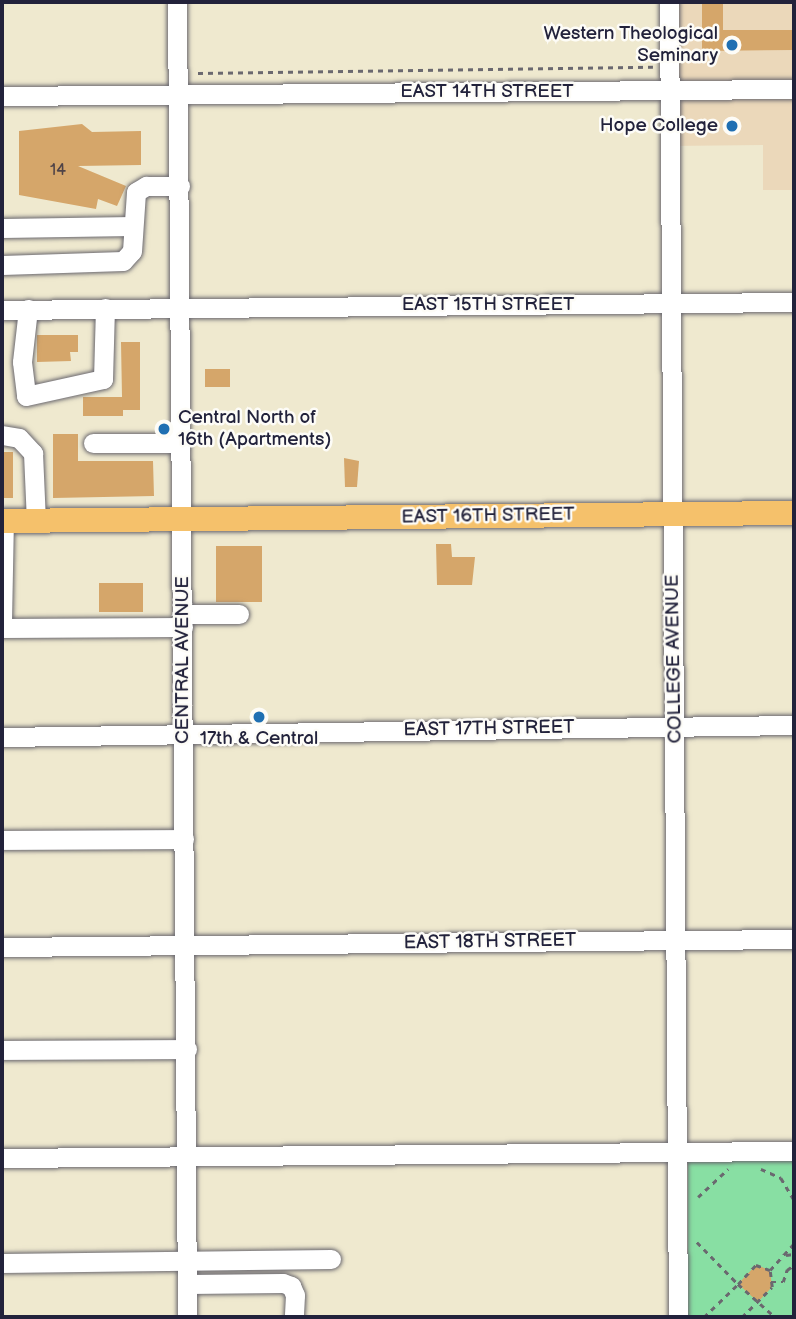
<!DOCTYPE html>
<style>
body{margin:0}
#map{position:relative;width:796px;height:1319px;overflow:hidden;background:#efe9cf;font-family:"Balsamiq Sans",sans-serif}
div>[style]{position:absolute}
.built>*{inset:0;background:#ebd8ba}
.green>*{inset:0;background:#88dfa3;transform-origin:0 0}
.building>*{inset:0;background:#d5a66a;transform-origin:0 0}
.path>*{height:2.5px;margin-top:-1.25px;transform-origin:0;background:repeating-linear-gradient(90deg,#6a686f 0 5px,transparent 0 10px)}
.roads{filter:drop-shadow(0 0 2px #6a686f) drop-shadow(0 0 2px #6a686f)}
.minor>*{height:19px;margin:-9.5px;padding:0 9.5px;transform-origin:9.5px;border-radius:9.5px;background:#fff}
.major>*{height:24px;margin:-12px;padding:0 12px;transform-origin:12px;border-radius:12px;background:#f5c16b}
.dots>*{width:19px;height:19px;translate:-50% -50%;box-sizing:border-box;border:4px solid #fdfcf7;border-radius:50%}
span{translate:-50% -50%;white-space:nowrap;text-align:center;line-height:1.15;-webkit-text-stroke:5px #fdfcf7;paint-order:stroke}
.number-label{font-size:16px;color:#4f4347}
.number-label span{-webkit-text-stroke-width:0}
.poi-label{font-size:19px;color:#22223b}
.right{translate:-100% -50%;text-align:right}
.left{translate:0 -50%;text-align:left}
.street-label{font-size:19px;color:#22223b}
.frame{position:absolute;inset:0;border:4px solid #22223b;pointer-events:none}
</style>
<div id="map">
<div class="built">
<i style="clip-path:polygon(669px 2px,794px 2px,794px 190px,763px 190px,763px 145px,670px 146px)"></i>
</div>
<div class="green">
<i style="left:794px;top:1160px;width:157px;height:106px;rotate:90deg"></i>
</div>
<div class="building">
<i style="clip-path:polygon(702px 2px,723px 2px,723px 30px,794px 30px,794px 50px,702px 51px)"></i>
<i style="clip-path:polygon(82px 124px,92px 132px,141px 131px,141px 165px,78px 166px,126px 186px,117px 206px,98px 199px,96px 209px,19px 195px,19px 131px)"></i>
<i style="clip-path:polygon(37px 335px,78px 335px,78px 352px,70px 352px,71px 361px,37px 362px)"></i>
<i style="clip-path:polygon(121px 342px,140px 342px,140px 410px,123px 410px,123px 416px,83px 416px,83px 397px,122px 397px)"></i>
<i style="left:205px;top:369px;width:25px;height:18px"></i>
<i style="clip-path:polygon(53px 434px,78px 434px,78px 461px,153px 461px,154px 496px,53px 498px)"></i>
<i style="left:13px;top:452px;width:46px;height:11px;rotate:90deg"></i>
<i style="clip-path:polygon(344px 458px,359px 461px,357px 487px,345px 487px)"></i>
<i style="clip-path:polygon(436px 544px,451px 544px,452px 557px,475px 557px,472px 585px,437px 585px)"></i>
<i style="left:216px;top:546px;width:46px;height:56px"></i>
<i style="left:99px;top:583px;width:44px;height:29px"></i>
<i style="clip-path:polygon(756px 1265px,770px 1270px,772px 1287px,758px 1302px,738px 1284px)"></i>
</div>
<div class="path">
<i style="left:198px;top:73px;width:455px;rotate:-0.8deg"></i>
<i style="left:761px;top:1169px;width:22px;rotate:24deg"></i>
<i style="left:781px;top:1178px;width:26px;rotate:59deg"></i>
<i style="left:698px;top:1197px;width:41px;rotate:-43deg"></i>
<i style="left:697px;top:1242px;width:59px;rotate:45.7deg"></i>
<i style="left:738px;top:1284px;width:26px;rotate:-47deg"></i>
<i style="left:756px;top:1265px;width:15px;rotate:20deg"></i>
<i style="left:786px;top:1255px;width:8px;rotate:-7deg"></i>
<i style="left:771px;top:1282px;width:12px"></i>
<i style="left:783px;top:1282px;width:13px;rotate:-72deg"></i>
<i style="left:787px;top:1270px;width:9px;rotate:-36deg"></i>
<i style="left:704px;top:1317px;width:47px;rotate:-44.1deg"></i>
<i style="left:738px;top:1284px;width:50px;rotate:41.7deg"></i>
<i style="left:742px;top:1317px;width:42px;rotate:-45deg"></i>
<i style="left:772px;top:1287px;width:17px;rotate:-97deg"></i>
<i style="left:770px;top:1270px;width:36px;rotate:-48deg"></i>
</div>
<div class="roads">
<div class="minor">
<i style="left:177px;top:2px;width:1315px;rotate:89.56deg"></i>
<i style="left:669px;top:2px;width:1315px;rotate:89.61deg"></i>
<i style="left:2px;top:96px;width:792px;rotate:-0.51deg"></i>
<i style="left:2px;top:228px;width:131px;rotate:-0.9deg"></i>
<i style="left:2px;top:265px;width:121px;rotate:-1.9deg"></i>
<i style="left:123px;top:261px;width:13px;rotate:-48deg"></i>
<i style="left:132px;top:251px;width:59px;rotate:-86.1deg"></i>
<i style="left:136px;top:192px;width:12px;rotate:-31deg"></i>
<i style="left:146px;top:186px;width:34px"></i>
<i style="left:28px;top:309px;width:53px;rotate:96.5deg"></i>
<i style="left:22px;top:362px;width:34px;rotate:83deg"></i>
<i style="left:26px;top:396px;width:79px;rotate:-12.4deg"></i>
<i style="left:103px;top:379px;width:71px;rotate:-88.4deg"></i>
<i style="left:2px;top:310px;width:792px;rotate:-0.58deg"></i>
<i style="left:2px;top:435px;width:17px;rotate:10deg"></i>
<i style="left:19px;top:438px;width:21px;rotate:47deg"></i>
<i style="left:33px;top:453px;width:68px;rotate:87.5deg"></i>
<i style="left:93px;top:443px;width:88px"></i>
<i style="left:182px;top:614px;width:57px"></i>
<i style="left:2px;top:621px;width:100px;rotate:-88.9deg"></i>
<i style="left:2px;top:628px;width:181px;rotate:-0.3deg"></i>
<i style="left:2px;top:737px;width:792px;rotate:-0.87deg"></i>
<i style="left:2px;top:840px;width:182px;rotate:-0.3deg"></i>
<i style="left:2px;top:947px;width:792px;rotate:-0.58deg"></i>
<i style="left:2px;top:1050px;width:185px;rotate:-0.3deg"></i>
<i style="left:2px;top:1158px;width:792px;rotate:-0.51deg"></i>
<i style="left:2px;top:1263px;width:329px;rotate:-0.7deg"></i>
<i style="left:188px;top:1284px;width:95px;rotate:-0.6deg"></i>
<i style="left:283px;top:1283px;width:9px;rotate:21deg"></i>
<i style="left:291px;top:1286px;width:10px;rotate:66deg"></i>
<i style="left:295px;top:1295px;width:22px;rotate:93deg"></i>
</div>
<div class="major">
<i style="left:2px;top:521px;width:792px;rotate:-0.58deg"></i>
</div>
</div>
<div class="dots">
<i style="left:732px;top:45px;background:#1f6fb2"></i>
<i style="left:732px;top:126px;background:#1f6fb2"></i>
<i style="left:164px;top:429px;background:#1f6fb2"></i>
<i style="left:259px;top:717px;background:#1f6fb2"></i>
</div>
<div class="number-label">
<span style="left:58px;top:171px">14</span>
</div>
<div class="poi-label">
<span class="right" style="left:718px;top:45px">Western Theological<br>Seminary</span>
<span class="right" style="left:718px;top:126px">Hope College</span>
<span class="left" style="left:178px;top:429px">Central North of<br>16th (Apartments)</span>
<span style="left:259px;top:739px">17th &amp; Central</span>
</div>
<div class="street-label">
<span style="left:487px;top:92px">EAST 14TH STREET</span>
<span style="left:488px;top:305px">EAST 15TH STREET</span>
<span style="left:488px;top:516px;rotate:-1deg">EAST 16TH STREET</span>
<span style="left:674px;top:659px;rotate:-91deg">COLLEGE AVENUE</span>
<span style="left:183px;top:660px;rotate:-90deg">CENTRAL AVENUE</span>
<span style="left:489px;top:729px;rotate:-1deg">EAST 17TH STREET</span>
<span style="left:490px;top:942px;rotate:-1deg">EAST 18TH STREET</span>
</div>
<div class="frame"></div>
</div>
